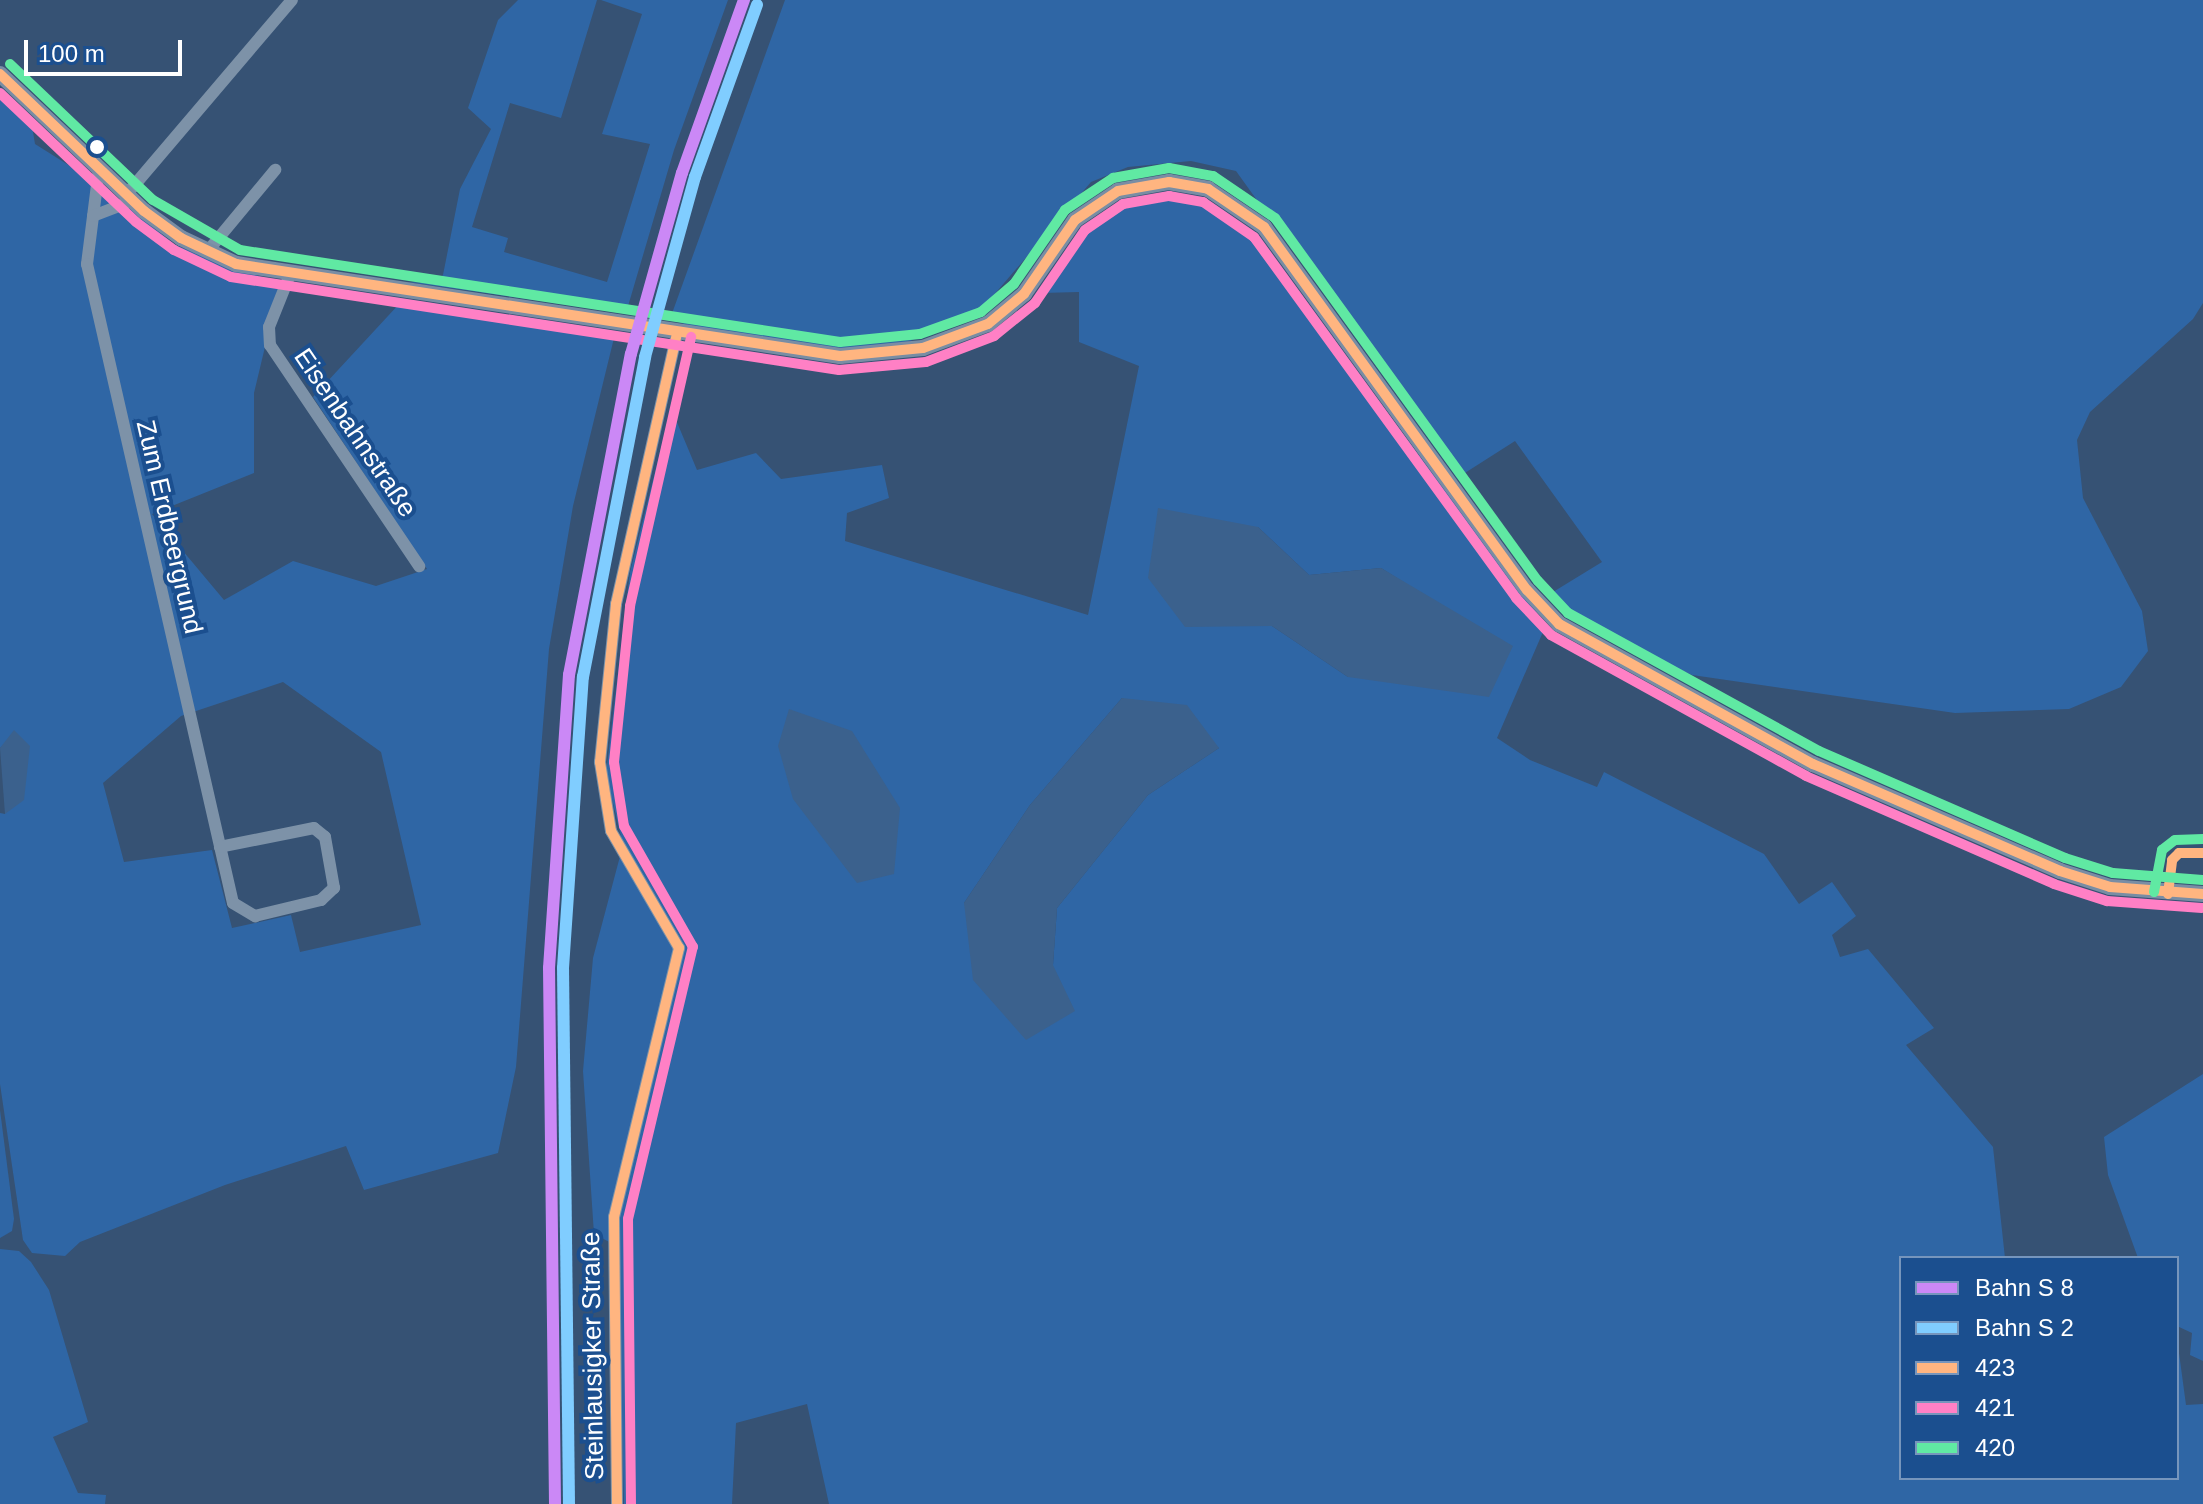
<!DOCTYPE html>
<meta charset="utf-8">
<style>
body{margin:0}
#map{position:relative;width:2203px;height:1504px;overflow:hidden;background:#365274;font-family:Helvetica,sans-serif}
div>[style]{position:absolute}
.green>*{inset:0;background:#2f66a5}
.water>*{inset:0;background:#3b618d}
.minor>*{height:12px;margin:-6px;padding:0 6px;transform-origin:6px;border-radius:6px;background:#7d92a8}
.secondary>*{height:16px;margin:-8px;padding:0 8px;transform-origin:8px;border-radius:8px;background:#798da4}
.bus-1>*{height:10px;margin:-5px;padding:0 5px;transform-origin:5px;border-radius:5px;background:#ffb580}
.bus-2>*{height:10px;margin:-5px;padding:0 5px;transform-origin:5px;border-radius:5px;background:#ff80c5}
.bus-3>*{height:10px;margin:-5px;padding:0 5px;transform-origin:5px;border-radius:5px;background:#60e9a3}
.rail-1>*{height:12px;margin:-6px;padding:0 6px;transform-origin:6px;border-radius:6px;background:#cb88f6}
.rail-2>*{height:12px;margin:-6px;padding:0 6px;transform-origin:6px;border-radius:6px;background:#80cdff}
.dots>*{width:22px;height:22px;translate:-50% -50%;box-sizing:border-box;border:4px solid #1b4f8f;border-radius:50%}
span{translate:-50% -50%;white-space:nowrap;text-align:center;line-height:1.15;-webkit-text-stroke:8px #1b4f8f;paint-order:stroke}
.street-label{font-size:26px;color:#fff}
.legend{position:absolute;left:1899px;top:1256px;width:280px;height:224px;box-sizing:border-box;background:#1b4f8f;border:2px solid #7695bc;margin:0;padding:10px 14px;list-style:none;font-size:24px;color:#fff}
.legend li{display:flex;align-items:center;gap:16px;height:40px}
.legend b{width:40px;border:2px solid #7695bc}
.scale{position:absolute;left:24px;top:40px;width:158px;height:36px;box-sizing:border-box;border:4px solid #fff;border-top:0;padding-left:10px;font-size:24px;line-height:28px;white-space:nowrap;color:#fff;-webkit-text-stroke:6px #1b4f8f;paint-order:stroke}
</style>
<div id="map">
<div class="green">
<i style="clip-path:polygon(518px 0,597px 0,561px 118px,510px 103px,472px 227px,508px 238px,504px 252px,607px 282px,650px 144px,602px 134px,642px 14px,601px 0,728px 0,674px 150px,626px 313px,407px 282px,434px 283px,443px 275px,460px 189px,491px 129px,468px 108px,498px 20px)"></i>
<i style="clip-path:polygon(785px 0,2203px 0,2203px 303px,2193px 319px,2090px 412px,2077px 440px,2083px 498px,2142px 611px,2148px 651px,2121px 687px,2069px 709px,1955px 713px,1692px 675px,1573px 620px,1553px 592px,1602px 562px,1515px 441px,1457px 478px,1236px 171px,1191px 161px,1128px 167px,1091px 182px,980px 311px,894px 348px,863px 351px,699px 329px,670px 319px)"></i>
<i style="clip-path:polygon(evenodd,0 96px,32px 126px,35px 144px,105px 188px,175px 245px,280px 284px,254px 393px,254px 473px,152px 514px,224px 600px,293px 561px,376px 586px,427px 569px,313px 397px,400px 303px,614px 338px,573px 506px,549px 649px,516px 1067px,498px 1153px,364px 1190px,346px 1146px,225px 1185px,80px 1242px,65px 1256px,32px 1253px,23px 1240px,0 1084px,0 813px,5px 814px,7px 742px,0 748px,0 96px,283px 682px,381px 752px,421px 925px,300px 952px,291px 915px,232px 928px,212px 850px,124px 862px,103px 783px,181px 716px,283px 682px)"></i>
<i style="clip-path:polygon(evenodd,1157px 196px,1205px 200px,1252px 232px,1546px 625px,1497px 738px,1530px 760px,1597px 787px,1604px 772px,1764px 854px,1799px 904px,1832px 882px,1856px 916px,1832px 935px,1840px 957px,1868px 949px,1934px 1028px,1906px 1045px,1993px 1147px,2005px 1258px,1901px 1258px,1901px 1478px,2177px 1478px,2177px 1338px,2186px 1405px,2203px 1404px,2203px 1504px,829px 1504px,807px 1404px,736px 1423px,732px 1504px,624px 1504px,617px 1246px,594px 1234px,583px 1071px,593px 958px,623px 845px,606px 774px,630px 572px,671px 408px,697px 470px,756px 453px,781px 479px,882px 465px,889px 498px,847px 513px,845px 541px,1088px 615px,1139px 366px,1079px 342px,1079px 292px,1041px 293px,1085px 229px,1120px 207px,1157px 196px,1258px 527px,1309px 575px,1381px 568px,1413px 588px,1348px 677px,1272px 626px,1258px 527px,1157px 196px,1122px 698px,1219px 748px,1148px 795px,1057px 908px,1053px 965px,964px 903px,1030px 805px,1122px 698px)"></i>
<i style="clip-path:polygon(2203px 1074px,2203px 1361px,2190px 1355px,2192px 1333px,2177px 1326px,2177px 1258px,2138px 1258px,2108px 1175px,2104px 1137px)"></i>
<i style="clip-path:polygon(0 1110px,14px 1219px,12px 1231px,0 1238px)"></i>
<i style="clip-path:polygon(0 1249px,19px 1251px,31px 1262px,49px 1290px,88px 1422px,53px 1437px,78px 1493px,106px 1495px,105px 1504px,0 1504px)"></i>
</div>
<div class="water">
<i style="clip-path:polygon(1158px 508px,1258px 527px,1309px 575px,1381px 568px,1513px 646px,1489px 697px,1348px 677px,1272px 626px,1185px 627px,1148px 578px)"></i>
<i style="clip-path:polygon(1122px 698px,1187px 705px,1219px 748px,1148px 795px,1057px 908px,1053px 965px,1075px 1011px,1026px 1040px,973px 980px,964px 903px,1030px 805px)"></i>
<i style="clip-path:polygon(789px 709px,852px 731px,900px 808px,894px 874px,857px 883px,793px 799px,778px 746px)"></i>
<i style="clip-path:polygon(14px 730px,30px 746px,24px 800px,5px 814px,0 748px)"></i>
</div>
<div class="minor">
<i style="left:99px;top:169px;width:96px;rotate:97.2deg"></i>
<i style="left:87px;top:264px;width:655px;rotate:77.13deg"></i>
<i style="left:233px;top:903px;width:26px;rotate:31deg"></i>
<i style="left:255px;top:916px;width:68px;rotate:-13.6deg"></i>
<i style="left:321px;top:900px;width:18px;rotate:-43deg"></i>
<i style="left:334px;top:888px;width:52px;rotate:-100deg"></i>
<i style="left:325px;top:837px;width:14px;rotate:-141deg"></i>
<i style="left:314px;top:828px;width:96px;rotate:168.6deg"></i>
<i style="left:126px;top:195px;width:256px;rotate:-49.6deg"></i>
<i style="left:93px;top:216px;width:42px;rotate:-21deg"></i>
<i style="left:207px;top:252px;width:107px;rotate:-50.3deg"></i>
<i style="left:289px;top:277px;width:54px;rotate:111.8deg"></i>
<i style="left:269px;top:327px;width:18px;rotate:87deg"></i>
<i style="left:270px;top:345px;width:267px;rotate:56deg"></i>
<i style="left:617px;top:1504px;width:287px;rotate:-90.6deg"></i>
<i style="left:614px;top:1217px;width:277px;rotate:-76.4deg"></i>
<i style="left:679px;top:948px;width:135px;rotate:-120.2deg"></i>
<i style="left:611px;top:831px;width:70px;rotate:-99.1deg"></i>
<i style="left:600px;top:762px;width:159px;rotate:-84.2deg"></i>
<i style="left:616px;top:604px;width:277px;rotate:-77.3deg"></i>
</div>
<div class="secondary">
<i style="left:0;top:74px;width:199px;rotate:43.6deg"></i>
<i style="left:144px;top:211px;width:46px;rotate:36.1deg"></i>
<i style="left:181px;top:238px;width:61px;rotate:25.3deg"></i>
<i style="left:236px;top:264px;width:611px;rotate:8.66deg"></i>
<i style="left:840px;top:356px;width:83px;rotate:-5.5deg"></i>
<i style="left:923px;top:348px;width:69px;rotate:-20.3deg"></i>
<i style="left:988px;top:324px;width:47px;rotate:-39.8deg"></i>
<i style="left:1024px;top:294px;width:90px;rotate:-55.4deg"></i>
<i style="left:1075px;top:220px;width:52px;rotate:-34deg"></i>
<i style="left:1118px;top:191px;width:52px;rotate:-10deg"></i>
<i style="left:1169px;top:182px;width:40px;rotate:10deg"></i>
<i style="left:1208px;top:189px;width:68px;rotate:34.2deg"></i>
<i style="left:1264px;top:227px;width:448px;rotate:54.1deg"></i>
<i style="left:1527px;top:590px;width:47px;rotate:46.7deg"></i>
<i style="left:1559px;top:624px;width:290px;rotate:28.9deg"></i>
<i style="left:1813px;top:764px;width:269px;rotate:23.4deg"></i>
<i style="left:2060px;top:871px;width:52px;rotate:17.7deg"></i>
<i style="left:2110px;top:887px;width:93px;rotate:4.3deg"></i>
</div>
<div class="bus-1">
<i style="left:0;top:74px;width:199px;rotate:43.6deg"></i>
<i style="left:144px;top:211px;width:46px;rotate:36.1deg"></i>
<i style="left:181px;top:238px;width:61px;rotate:25.3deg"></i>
<i style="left:236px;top:264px;width:611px;rotate:8.66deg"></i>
<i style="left:840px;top:356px;width:83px;rotate:-5.5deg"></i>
<i style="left:923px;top:348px;width:69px;rotate:-20.3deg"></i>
<i style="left:988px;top:324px;width:47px;rotate:-39.8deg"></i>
<i style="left:1024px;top:294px;width:90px;rotate:-55.4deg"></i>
<i style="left:1075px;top:220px;width:52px;rotate:-34deg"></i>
<i style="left:1118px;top:191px;width:52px;rotate:-10deg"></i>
<i style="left:1169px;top:182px;width:40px;rotate:10deg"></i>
<i style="left:1208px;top:189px;width:68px;rotate:34.2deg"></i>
<i style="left:1264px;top:227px;width:448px;rotate:54.1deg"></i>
<i style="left:1527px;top:590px;width:47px;rotate:46.7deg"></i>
<i style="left:1559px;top:624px;width:290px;rotate:28.9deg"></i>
<i style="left:1813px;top:764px;width:269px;rotate:23.4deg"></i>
<i style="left:2060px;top:871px;width:52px;rotate:17.7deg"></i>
<i style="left:2110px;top:887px;width:93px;rotate:4.3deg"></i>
<i style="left:2168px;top:894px;width:34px;rotate:-83deg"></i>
<i style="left:2172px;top:860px;width:10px;rotate:-45deg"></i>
<i style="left:2179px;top:853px;width:24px"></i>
<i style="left:617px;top:1504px;width:287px;rotate:-90.6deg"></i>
<i style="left:614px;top:1217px;width:277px;rotate:-76.4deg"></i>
<i style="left:679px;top:948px;width:135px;rotate:-120.2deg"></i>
<i style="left:611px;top:831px;width:70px;rotate:-99.1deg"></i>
<i style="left:600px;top:762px;width:159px;rotate:-84.2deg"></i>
<i style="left:616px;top:604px;width:277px;rotate:-77.3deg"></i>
</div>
<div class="bus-2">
<i style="left:0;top:93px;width:187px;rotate:43.5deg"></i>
<i style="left:136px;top:222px;width:47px;rotate:36.4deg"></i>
<i style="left:174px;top:250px;width:63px;rotate:25.3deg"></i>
<i style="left:231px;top:277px;width:615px;rotate:8.7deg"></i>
<i style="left:839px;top:370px;width:87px;rotate:-5.3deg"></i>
<i style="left:926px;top:362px;width:73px;rotate:-20.9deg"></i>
<i style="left:994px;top:336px;width:53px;rotate:-38.8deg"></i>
<i style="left:1035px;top:303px;width:88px;rotate:-55.6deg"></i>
<i style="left:1085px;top:230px;width:46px;rotate:-34.4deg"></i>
<i style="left:1123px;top:204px;width:47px;rotate:-9.9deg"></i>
<i style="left:1169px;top:196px;width:35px;rotate:10deg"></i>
<i style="left:1203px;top:202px;width:62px;rotate:34.5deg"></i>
<i style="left:1254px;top:237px;width:446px;rotate:54deg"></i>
<i style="left:1516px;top:598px;width:51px;rotate:46.6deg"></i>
<i style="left:1551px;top:635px;width:291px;rotate:28.9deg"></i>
<i style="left:1806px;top:776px;width:270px;rotate:23.5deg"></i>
<i style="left:2054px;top:884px;width:56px;rotate:17.8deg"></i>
<i style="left:2107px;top:901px;width:95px;rotate:4.2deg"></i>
<i style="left:631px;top:1504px;width:285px;rotate:-90.6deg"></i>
<i style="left:628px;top:1219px;width:280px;rotate:-76.6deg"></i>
<i style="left:693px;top:947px;width:139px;rotate:-119.7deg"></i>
<i style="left:624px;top:826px;width:65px;rotate:-98.9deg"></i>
<i style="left:614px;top:762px;width:157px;rotate:-84.1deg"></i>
<i style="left:630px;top:606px;width:276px;rotate:-77.2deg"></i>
</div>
<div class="bus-3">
<i style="left:10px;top:64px;width:197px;rotate:43.6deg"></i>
<i style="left:153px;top:200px;width:100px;rotate:29.9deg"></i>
<i style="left:240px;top:250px;width:607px;rotate:8.72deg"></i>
<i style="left:840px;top:342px;width:80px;rotate:-5.7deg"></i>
<i style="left:920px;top:334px;width:65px;rotate:-19.8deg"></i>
<i style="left:981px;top:312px;width:43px;rotate:-40.3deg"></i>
<i style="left:1014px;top:284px;width:90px;rotate:-55.4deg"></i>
<i style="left:1065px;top:210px;width:58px;rotate:-33.7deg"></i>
<i style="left:1113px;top:178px;width:57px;rotate:-10.1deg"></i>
<i style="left:1169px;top:168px;width:45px;rotate:10.3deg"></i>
<i style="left:1213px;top:176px;width:75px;rotate:34.1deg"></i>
<i style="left:1275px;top:218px;width:448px;rotate:54.1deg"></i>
<i style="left:1538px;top:581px;width:44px;rotate:46.8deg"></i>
<i style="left:1568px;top:613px;width:286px;rotate:28.8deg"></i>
<i style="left:1819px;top:751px;width:268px;rotate:23.5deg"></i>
<i style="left:2065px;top:858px;width:50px;rotate:17.4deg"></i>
<i style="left:2113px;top:873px;width:90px;rotate:4.4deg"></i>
<i style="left:2154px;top:892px;width:43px;rotate:-79.2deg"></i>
<i style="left:2162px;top:850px;width:16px;rotate:-38deg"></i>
<i style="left:2175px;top:840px;width:28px;rotate:-2deg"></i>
</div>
<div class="rail-1">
<i style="left:555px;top:1504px;width:536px;rotate:-90.64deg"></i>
<i style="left:549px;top:968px;width:294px;rotate:-86.1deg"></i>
<i style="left:569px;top:675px;width:327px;rotate:-79.1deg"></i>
<i style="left:631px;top:354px;width:188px;rotate:-74.3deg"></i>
<i style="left:682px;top:173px;width:184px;rotate:-70.3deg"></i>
</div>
<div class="rail-2">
<i style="left:569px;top:1504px;width:536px;rotate:-90.64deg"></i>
<i style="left:563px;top:968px;width:292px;rotate:-86.1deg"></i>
<i style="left:583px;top:677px;width:326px;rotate:-79deg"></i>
<i style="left:645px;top:357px;width:187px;rotate:-74.5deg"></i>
<i style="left:695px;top:177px;width:183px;rotate:-70.2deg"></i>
</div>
<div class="dots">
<i style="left:97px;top:147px;background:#fff"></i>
</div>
<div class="street-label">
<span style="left:355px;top:433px;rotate:56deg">Eisenbahnstraße</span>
<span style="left:169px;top:527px;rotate:77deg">Zum Erdbeergrund</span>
<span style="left:593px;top:1356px;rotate:-91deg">Steinlausigker Straße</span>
</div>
<ul class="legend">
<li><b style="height:10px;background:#cb88f6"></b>Bahn S 8</li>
<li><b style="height:10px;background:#80cdff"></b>Bahn S 2</li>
<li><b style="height:10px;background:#ffb580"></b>423</li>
<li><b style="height:10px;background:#ff80c5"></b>421</li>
<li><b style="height:10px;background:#60e9a3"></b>420</li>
</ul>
<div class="scale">100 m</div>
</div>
